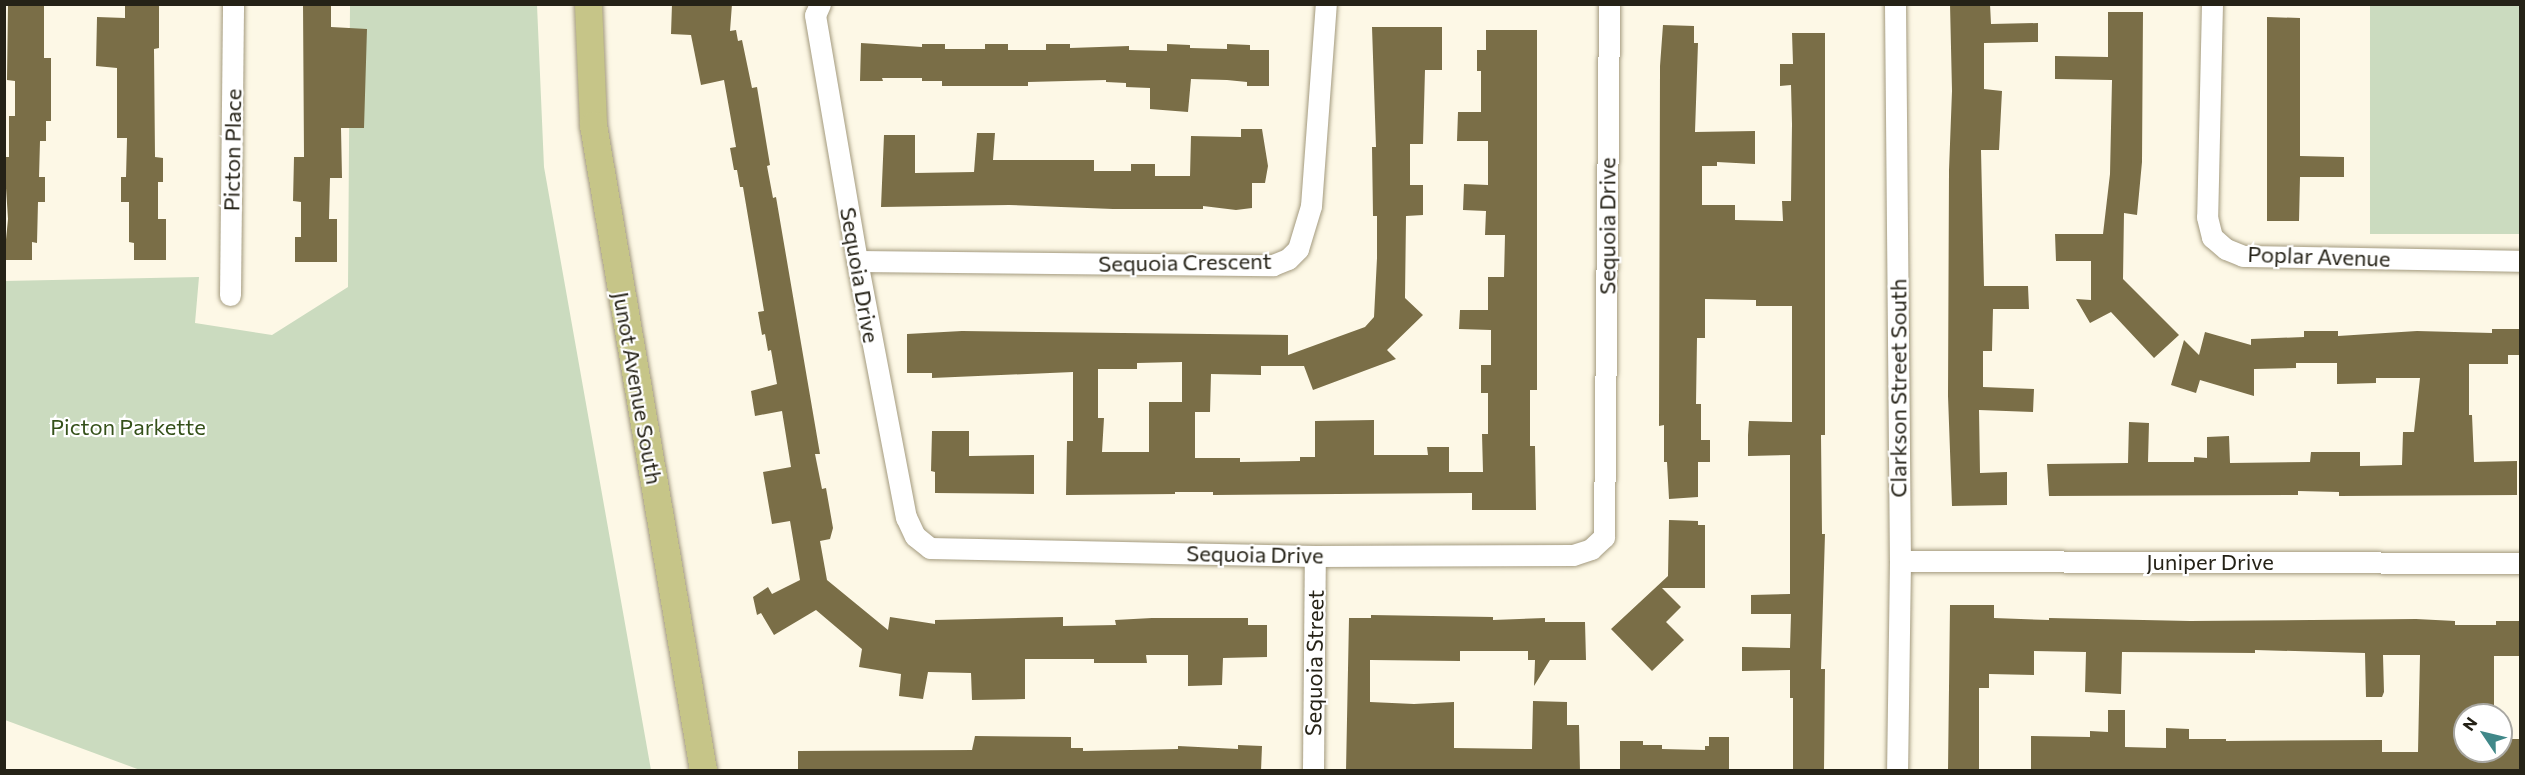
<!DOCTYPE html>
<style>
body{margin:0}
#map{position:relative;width:2525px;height:775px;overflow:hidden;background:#fdf8e6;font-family:Commissioner,sans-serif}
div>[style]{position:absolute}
.green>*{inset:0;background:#cbdbbf;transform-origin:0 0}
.building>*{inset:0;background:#7a6e47}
.roads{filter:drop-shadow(0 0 2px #a39a7e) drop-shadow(0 0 2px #a39a7e)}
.minor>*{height:21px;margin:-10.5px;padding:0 10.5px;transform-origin:10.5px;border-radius:10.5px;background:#fff}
.major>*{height:27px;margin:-13.5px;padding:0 13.5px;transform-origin:13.5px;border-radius:13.5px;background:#c6c588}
span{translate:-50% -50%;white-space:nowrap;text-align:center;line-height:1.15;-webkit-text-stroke:4.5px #fff;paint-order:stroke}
.street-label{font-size:22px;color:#252217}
.park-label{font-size:22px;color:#35511a}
.frame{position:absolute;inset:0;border:6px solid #252217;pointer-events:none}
.north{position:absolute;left:2453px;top:703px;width:60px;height:60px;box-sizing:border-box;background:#fff;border:2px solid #a8a7a2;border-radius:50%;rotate:305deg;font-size:16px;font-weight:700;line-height:24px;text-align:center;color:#252217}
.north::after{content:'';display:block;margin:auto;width:21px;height:27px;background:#408889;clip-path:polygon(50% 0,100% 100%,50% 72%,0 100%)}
</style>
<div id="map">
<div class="green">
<i style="clip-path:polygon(350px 5px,537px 5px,544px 167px,651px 770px,140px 770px,5px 720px,4px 281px,199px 277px,195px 323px,272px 335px,348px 287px)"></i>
<i style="left:2370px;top:5px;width:150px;height:229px"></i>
</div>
<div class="building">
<i style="clip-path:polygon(8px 4px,44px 4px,44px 58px,51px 58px,51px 121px,46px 121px,46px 141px,40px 141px,39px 177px,45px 177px,45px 202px,38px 202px,37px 243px,32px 242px,32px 260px,4px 260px,8px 219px,4px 157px,9px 157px,9px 116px,15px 116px,15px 81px,7px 80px)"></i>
<i style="clip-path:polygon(125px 4px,159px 4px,159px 48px,154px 49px,155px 157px,163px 158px,163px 182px,158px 182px,158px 219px,166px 219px,166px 260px,134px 260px,134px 243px,129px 242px,129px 202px,121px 202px,121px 177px,126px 177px,127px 138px,117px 138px,117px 68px,96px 66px,97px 17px,125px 18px)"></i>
<i style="clip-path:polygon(303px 4px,331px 4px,331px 27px,367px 29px,364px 128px,341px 128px,342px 178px,330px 178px,329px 219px,337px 219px,337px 262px,295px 262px,295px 237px,301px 237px,301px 202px,293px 201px,294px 157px,304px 157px)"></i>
<i style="clip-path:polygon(672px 4px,732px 4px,730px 31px,736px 30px,738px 41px,742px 40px,752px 88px,757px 87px,770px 165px,767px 166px,773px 198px,776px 197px,820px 454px,815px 454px,822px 489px,826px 488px,833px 528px,830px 539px,820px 541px,827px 580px,888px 630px,890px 617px,935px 624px,935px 620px,1063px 617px,1063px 626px,1116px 625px,1115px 620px,1152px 618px,1248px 618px,1248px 625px,1267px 625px,1267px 657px,1223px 658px,1222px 685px,1188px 686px,1188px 655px,1146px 655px,1147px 663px,1094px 663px,1094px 659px,1025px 659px,1025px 699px,972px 700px,971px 673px,928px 672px,923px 699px,899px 696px,901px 674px,859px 667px,862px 649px,816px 610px,774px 635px,761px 613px,757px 615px,753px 597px,768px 587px,772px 594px,800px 580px,790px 521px,772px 524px,763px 472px,791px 467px,782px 411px,755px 416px,751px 391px,777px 384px,771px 350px,768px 351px,765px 334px,762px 335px,758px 312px,764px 311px,743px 187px,740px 187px,737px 170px,734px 170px,730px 148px,736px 147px,724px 80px,701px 85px,691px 35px,671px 34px)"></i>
<i style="clip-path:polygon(1950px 4px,1990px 4px,1991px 24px,2038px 23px,2038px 42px,1984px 43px,1984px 89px,2002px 91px,1999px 150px,1981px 150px,1984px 286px,2028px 286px,2029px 309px,1993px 309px,1992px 351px,1983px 351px,1983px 387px,2034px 389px,2033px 412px,1979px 410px,1980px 473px,2007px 472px,2007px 505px,1952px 506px,1948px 396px,1949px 170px,1952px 91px)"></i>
<i style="clip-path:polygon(2108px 12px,2143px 12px,2142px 162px,2137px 215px,2124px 213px,2123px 279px,2179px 335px,2154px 358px,2111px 312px,2090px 323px,2076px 299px,2091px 300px,2091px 261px,2056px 261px,2055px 234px,2103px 234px,2110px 174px,2112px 80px,2055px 79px,2055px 56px,2108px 57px)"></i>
<i style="clip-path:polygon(2267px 17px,2300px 18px,2300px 156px,2344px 157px,2344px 177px,2300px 177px,2299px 221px,2267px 221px)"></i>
<i style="clip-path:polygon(1663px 25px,1694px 26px,1694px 43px,1698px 43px,1695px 132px,1755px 131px,1755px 164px,1717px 162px,1717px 166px,1702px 166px,1702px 205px,1735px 205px,1735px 220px,1783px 221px,1782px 201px,1791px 201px,1792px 124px,1791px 85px,1780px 86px,1780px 64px,1793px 64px,1792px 33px,1825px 33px,1825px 435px,1821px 435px,1822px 534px,1825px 534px,1821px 669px,1825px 669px,1824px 771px,1793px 771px,1793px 698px,1790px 698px,1790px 670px,1742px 671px,1742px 647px,1790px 648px,1791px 614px,1751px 614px,1751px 595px,1790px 594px,1790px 455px,1748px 456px,1748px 435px,1749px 421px,1792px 422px,1792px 306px,1756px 306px,1756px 300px,1705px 299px,1705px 338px,1697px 338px,1696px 404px,1701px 404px,1701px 440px,1710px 440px,1710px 462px,1698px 462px,1698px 497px,1669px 499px,1667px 462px,1664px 462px,1664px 425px,1659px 426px,1660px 66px)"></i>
<i style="clip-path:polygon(evenodd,1372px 27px,1442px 27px,1442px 70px,1425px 70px,1423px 144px,1410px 144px,1410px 185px,1423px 185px,1423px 215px,1406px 216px,1405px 298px,1423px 315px,1387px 350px,1396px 359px,1313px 390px,1304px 366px,1261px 366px,1261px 375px,1211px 374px,1210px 412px,1195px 412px,1195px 458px,1240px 458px,1240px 462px,1300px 461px,1300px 457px,1315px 457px,1315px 421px,1374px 420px,1374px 455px,1428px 455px,1427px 447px,1449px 447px,1449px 472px,1483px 472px,1482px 434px,1488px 434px,1488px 393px,1481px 393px,1481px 365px,1491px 365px,1491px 330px,1459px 329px,1460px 310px,1488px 310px,1488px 277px,1504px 277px,1505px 235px,1485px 235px,1486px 211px,1463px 210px,1464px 184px,1488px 185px,1488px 141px,1457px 141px,1458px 112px,1481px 112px,1481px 71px,1477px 71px,1477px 50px,1486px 50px,1486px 30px,1537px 30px,1537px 390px,1530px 390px,1530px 446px,1535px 446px,1536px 510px,1472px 510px,1472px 493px,1213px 495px,1213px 492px,1175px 492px,1175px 494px,1066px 495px,1067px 441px,1073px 441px,1073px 372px,932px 378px,932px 373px,907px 373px,907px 334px,962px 331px,1288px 335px,1288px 355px,1365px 327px,1374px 317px,1377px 258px,1377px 216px,1373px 216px,1372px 147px,1376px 147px,1372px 27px,1182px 362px,1182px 402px,1149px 402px,1149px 452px,1102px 452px,1104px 418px,1098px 418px,1098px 369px,1137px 369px,1137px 363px,1182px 362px)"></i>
<i style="clip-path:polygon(861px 43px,922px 47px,922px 44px,945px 44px,945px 49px,985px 49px,985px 44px,1008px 44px,1008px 50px,1046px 50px,1046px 44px,1070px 44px,1070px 48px,1129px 46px,1129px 50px,1167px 51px,1167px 44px,1190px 45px,1190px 48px,1227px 49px,1227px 44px,1250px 45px,1250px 50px,1269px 50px,1269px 86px,1247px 86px,1247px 82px,1227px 80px,1191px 79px,1188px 112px,1150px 109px,1150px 88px,1126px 87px,1126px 83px,1106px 82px,1106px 80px,1028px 82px,1028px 86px,942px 86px,942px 81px,922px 81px,922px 78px,882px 78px,883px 81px,860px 81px)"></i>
<i style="clip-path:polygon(1241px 129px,1262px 129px,1268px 166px,1265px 183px,1252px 183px,1252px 208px,1236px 210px,1203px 206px,1203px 209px,1113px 209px,1009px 205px,881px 207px,884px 135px,915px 135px,915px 173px,974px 172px,977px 133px,995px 133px,993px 160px,1094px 160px,1094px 171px,1131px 171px,1131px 164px,1155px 164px,1155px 176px,1190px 176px,1191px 136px,1241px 137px)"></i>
<i style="clip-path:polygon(2492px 329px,2520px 329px,2520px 355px,2508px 355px,2508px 364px,2469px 364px,2469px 415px,2472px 415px,2474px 462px,2517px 461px,2517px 495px,2339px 496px,2339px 492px,2298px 491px,2298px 495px,2049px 496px,2047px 464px,2128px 463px,2129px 422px,2149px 423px,2148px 462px,2194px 462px,2194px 457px,2207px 458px,2207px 437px,2229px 436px,2230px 463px,2310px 462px,2311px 452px,2360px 452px,2360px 466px,2402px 465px,2403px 432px,2414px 432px,2420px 378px,2376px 378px,2376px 383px,2337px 384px,2337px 363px,2296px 363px,2296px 368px,2254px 369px,2254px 396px,2200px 380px,2196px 393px,2171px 385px,2184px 340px,2199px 355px,2205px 332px,2251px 345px,2251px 339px,2304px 337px,2304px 331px,2338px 331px,2338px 336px,2417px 331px,2492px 333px)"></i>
<i style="clip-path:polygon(932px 431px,969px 431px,969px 456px,1034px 455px,1034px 494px,935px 493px,935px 472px,931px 471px)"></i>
<i style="clip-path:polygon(1669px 520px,1698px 521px,1698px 525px,1705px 525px,1705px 588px,1662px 588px,1681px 607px,1666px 622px,1684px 640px,1652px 671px,1611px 629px,1668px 576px)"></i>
<i style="clip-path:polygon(1950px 605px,1994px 605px,1994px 618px,2049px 620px,2049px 618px,2190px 621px,2416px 619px,2455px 621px,2455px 625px,2496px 625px,2496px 621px,2520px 621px,2520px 656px,2494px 656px,2494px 715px,2465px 715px,2465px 751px,2501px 751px,2501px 739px,2520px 739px,2520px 770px,2031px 771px,2031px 736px,2090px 737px,2090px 731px,2108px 732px,2108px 710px,2125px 710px,2125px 747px,2166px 748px,2166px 728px,2189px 729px,2189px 739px,2226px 739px,2226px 741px,2382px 740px,2382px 752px,2418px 752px,2420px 655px,2383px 655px,2384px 692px,2382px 697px,2366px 697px,2365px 653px,2255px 650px,2255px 653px,2122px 652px,2121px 694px,2085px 692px,2086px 652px,2034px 651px,2034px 675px,1989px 674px,1989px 688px,1979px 688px,1979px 771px,1948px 771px)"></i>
<i style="clip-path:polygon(1371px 615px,1493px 617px,1493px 620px,1545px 618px,1545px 622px,1585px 622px,1586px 660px,1550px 660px,1534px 686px,1535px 660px,1528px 660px,1528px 651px,1460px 651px,1460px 661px,1370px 660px,1370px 702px,1414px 704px,1454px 702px,1454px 748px,1532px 749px,1533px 701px,1567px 702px,1567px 725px,1579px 725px,1580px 771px,1346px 771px,1349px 618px,1371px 618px)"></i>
<i style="clip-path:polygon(975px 736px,1071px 737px,1071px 748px,1083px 748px,1083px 751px,1178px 749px,1178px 746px,1238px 749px,1238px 745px,1262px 746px,1261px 771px,798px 771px,798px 751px,972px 750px)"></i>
<i style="clip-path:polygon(1709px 737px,1729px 737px,1729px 771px,1620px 771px,1620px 741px,1643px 741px,1643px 745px,1662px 745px,1662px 749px,1705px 750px,1705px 746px,1709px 746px)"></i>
</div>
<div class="roads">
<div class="minor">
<i style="left:820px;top:4px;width:12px;rotate:114deg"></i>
<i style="left:815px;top:15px;width:250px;rotate:80.3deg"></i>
<i style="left:857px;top:261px;width:261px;rotate:79.2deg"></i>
<i style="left:906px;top:517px;width:21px;rotate:65deg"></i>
<i style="left:915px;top:536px;width:19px;rotate:39deg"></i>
<i style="left:930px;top:548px;width:385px;rotate:1.2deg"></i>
<i style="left:1315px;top:556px;width:258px;rotate:-0.2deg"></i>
<i style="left:1573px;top:555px;width:19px;rotate:-18deg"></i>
<i style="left:1591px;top:549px;width:18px;rotate:-43deg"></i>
<i style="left:1604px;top:537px;width:533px;rotate:-89.46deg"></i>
<i style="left:1895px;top:4px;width:557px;rotate:89.49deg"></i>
<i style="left:1900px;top:561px;width:209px;rotate:90.8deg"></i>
<i style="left:2212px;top:4px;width:213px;rotate:91.3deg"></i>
<i style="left:2207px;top:217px;width:21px;rotate:76deg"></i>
<i style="left:2212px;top:237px;width:18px;rotate:41deg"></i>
<i style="left:2226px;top:249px;width:18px;rotate:22deg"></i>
<i style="left:2243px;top:256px;width:277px;rotate:1deg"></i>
<i style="left:857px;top:261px;width:416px;rotate:0.6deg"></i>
<i style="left:1273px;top:265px;width:16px;rotate:-22deg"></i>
<i style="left:1288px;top:259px;width:14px;rotate:-45deg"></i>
<i style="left:1298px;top:249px;width:45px;rotate:-73.2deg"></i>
<i style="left:1311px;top:206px;width:203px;rotate:-85.8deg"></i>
<i style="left:230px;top:295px;width:291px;rotate:-89.4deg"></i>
<i style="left:1900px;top:561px;width:620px;rotate:0.18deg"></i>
<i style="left:1313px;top:770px;width:214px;rotate:-89.5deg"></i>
</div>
<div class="major">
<i style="left:588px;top:4px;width:121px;rotate:87.6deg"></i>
<i style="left:593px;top:125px;width:654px;rotate:80.32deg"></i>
</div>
</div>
<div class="street-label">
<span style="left:232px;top:150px;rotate:-89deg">Picton Place</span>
<span style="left:1607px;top:226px;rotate:-90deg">Sequoia Drive</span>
<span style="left:2319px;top:256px;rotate:2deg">Poplar Avenue</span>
<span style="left:1185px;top:262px;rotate:-1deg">Sequoia Crescent</span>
<span style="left:860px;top:275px;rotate:80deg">Sequoia Drive</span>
<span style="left:638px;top:388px;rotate:80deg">Junot Avenue South</span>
<span style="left:1898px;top:388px;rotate:-90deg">Clarkson Street South</span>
<span style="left:1255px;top:554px;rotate:1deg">Sequoia Drive</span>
<span style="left:2210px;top:562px">Juniper Drive</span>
<span style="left:1314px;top:663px;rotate:-89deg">Sequoia Street</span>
</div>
<div class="park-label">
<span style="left:128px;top:427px">Picton Parkette</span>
</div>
<div class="frame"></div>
<div class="north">N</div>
</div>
